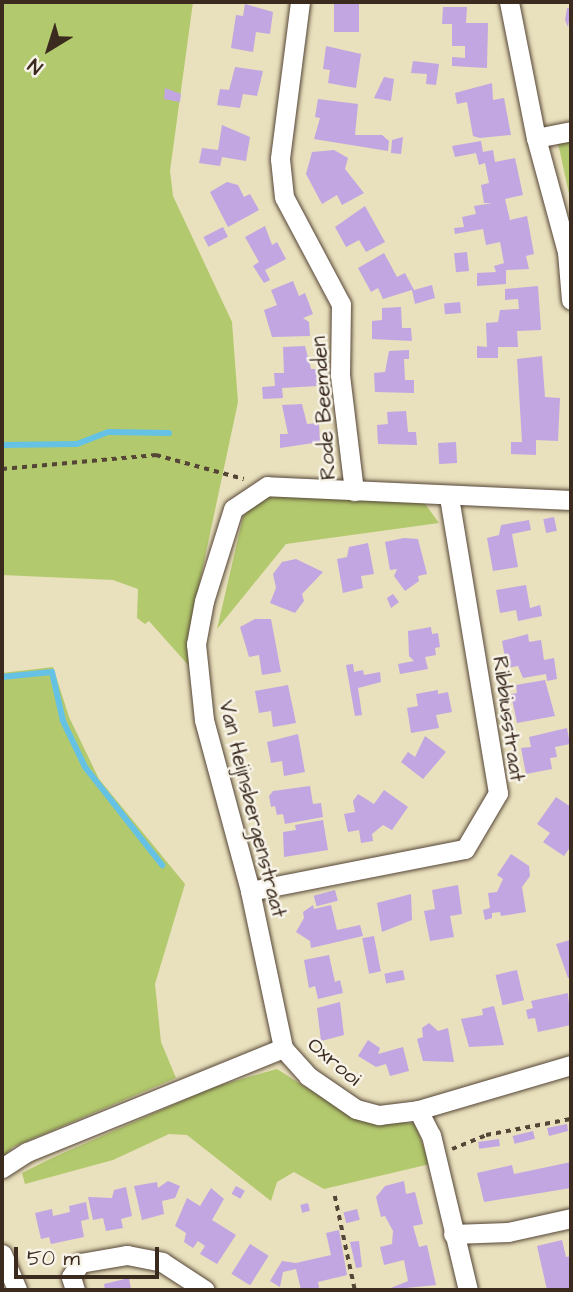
<!DOCTYPE html>
<style>
body{margin:0}
#map{position:relative;width:573px;height:1292px;overflow:hidden;background:#e9e0bd;font-family:"Architects Daughter",sans-serif}
div>[style]{position:absolute}
.green>*{inset:0;background:#b3c96e}
.stream>*{height:6px;margin:-3px;padding:0 3px;transform-origin:3px;border-radius:3px;background:#66c2e4}
.building>*{inset:0;background:#c1a6e2;transform-origin:0 0}
.path>*{height:3.5px;margin-top:-1.75px;transform-origin:0;background:repeating-linear-gradient(90deg,#554536 0 5px,transparent 0 10px)}
.roads{filter:drop-shadow(0 0 2px #554536) drop-shadow(0 0 2px #554536)}
.minor>*{height:19px;margin:-9.5px;padding:0 9.5px;transform-origin:9.5px;border-radius:9.5px;background:#fff}
span{translate:-50% -50%;white-space:nowrap;text-align:center;line-height:1.15;-webkit-text-stroke:5px #f7f3e8;paint-order:stroke}
.street-label{font-size:21px;color:#3b2a1e}
.frame{position:absolute;inset:0;border:4px solid #3b2a1e;pointer-events:none}
.north{position:absolute;left:14px;top:14px;width:70px;height:70px;-webkit-text-stroke:5px #f7f3e8;paint-order:stroke;rotate:218deg;font-size:19px;font-weight:700;line-height:28px;text-align:center;color:#3b2a1e}
.north::after{content:'';display:block;margin:auto;width:24px;height:32px;background:#3b2a1e;clip-path:polygon(50% 0,100% 100%,50% 72%,0 100%)}
.scale{position:absolute;left:14px;top:1247px;width:145px;height:32px;box-sizing:border-box;border:4px solid #3b2a1e;border-top:0;padding-left:9px;font-size:21px;line-height:24px;white-space:nowrap;color:#3b2a1e;-webkit-text-stroke:5px #f7f3e8;paint-order:stroke}
</style>
<div id="map">
<div class="green">
<i style="clip-path:polygon(2px 2px,193px 2px,170px 171px,173px 196px,232px 322px,238px 402px,191px 623px,189px 666px,149px 621px,145px 624px,137px 618px,138px 589px,113px 580px,2px 575px)"></i>
<i style="clip-path:polygon(571px 141px,571px 203px,558px 143px)"></i>
<i style="clip-path:polygon(261px 493px,423px 501px,439px 523px,286px 544px,217px 629px,243px 517px)"></i>
<i style="clip-path:polygon(53px 667px,69px 717px,99px 779px,185px 884px,155px 984px,161px 1042px,176px 1078px,13px 1147px,2px 1158px,2px 673px)"></i>
<i style="clip-path:polygon(277px 1069px,349px 1115px,415px 1124px,430px 1164px,324px 1189px,294px 1172px,277px 1182px,271px 1201px,187px 1135px,169px 1134px,113px 1160px,25px 1184px,22px 1173px,54px 1157px,214px 1087px)"></i>
</div>
<div class="stream">
<i style="left:2px;top:445px;width:75px;rotate:-0.8deg"></i>
<i style="left:77px;top:444px;width:34px;rotate:-21deg"></i>
<i style="left:109px;top:432px;width:60px;rotate:1deg"></i>
<i style="left:2px;top:677px;width:50px;rotate:-5.7deg"></i>
<i style="left:52px;top:672px;width:50px;rotate:77.3deg"></i>
<i style="left:63px;top:721px;width:51px;rotate:64.4deg"></i>
<i style="left:85px;top:767px;width:125px;rotate:51.8deg"></i>
</div>
<div class="building">
<i style="left:334px;top:2px;width:25px;height:30px"></i>
<i style="clip-path:polygon(245px 4px,273px 12px,270px 34px,256px 32px,253px 52px,231px 48px,236px 15px,243px 16px)"></i>
<i style="clip-path:polygon(443px 7px,467px 7px,466px 23px,488px 23px,487px 68px,452px 66px,452px 57px,465px 58px,465px 46px,452px 46px,452px 24px,442px 24px)"></i>
<i style="clip-path:polygon(567px 8px,571px 8px,568px 27px,565px 20px)"></i>
<i style="clip-path:polygon(326px 46px,361px 54px,356px 88px,328px 83px,330px 70px,323px 69px)"></i>
<i style="clip-path:polygon(413px 61px,439px 64px,436px 85px,426px 84px,427px 74px,411px 73px)"></i>
<i style="clip-path:polygon(235px 67px,263px 71px,257px 96px,243px 94px,240px 108px,217px 105px,220px 89px,229px 90px)"></i>
<i style="clip-path:polygon(384px 77px,394px 79px,391px 101px,374px 98px)"></i>
<i style="clip-path:polygon(492px 83px,493px 100px,504px 98px,511px 135px,480px 138px,473px 136px,467px 102px,457px 104px,455px 93px)"></i>
<i style="clip-path:polygon(165px 88px,181px 94px,180px 102px,164px 99px)"></i>
<i style="clip-path:polygon(318px 99px,358px 104px,355px 135px,382px 135px,389px 141px,388px 151px,314px 139px,320px 118px,315px 117px)"></i>
<i style="clip-path:polygon(222px 125px,250px 137px,246px 161px,222px 157px,220px 166px,199px 163px,202px 148px,218px 150px)"></i>
<i style="clip-path:polygon(403px 137px,401px 154px,391px 153px,392px 140px)"></i>
<i style="clip-path:polygon(481px 141px,483px 152px,493px 150px,495px 162px,515px 158px,523px 195px,505px 199px,510px 220px,527px 216px,534px 254px,526px 256px,529px 269px,506px 270px,506px 284px,477px 286px,477px 273px,496px 272px,494px 266px,504px 263px,500px 242px,486px 245px,483px 229px,455px 234px,454px 228px,464px 227px,462px 217px,476px 214px,474px 206px,493px 203px,484px 203px,481px 185px,489px 183px,485px 163px,479px 165px,476px 153px,455px 157px,452px 146px)"></i>
<i style="clip-path:polygon(334px 150px,348px 158px,345px 169px,364px 193px,342px 205px,337px 195px,322px 204px,306px 174px,312px 152px)"></i>
<i style="clip-path:polygon(227px 182px,238px 185px,244px 197px,250px 194px,259px 210px,228px 227px,210px 192px)"></i>
<i style="clip-path:polygon(365px 206px,385px 242px,366px 252px,359px 240px,346px 247px,335px 227px)"></i>
<i style="clip-path:polygon(265px 226px,272px 245px,277px 242px,286px 259px,265px 270px,270px 280px,264px 283px,253px 266px,259px 262px,245px 237px)"></i>
<i style="left:223px;top:227px;width:11px;height:22px;rotate:63deg"></i>
<i style="left:467px;top:252px;width:19px;height:13px;rotate:84deg"></i>
<i style="clip-path:polygon(384px 253px,397px 277px,405px 273px,414px 290px,432px 285px,435px 298px,415px 304px,412px 290px,383px 299px,378px 288px,371px 292px,358px 268px)"></i>
<i style="clip-path:polygon(293px 281px,299px 296px,305px 293px,313px 314px,303px 318px,309px 322px,310px 336px,272px 337px,264px 310px,277px 305px,271px 290px)"></i>
<i style="clip-path:polygon(538px 286px,541px 330px,517px 331px,518px 347px,498px 347px,498px 358px,477px 358px,477px 346px,487px 347px,486px 323px,498px 322px,500px 310px,519px 309px,518px 299px,505px 300px,505px 289px)"></i>
<i style="left:460px;top:302px;width:11px;height:16px;rotate:85deg"></i>
<i style="clip-path:polygon(401px 307px,402px 328px,411px 328px,412px 341px,372px 339px,372px 321px,382px 320px,382px 308px)"></i>
<i style="clip-path:polygon(305px 346px,311px 369px,316px 369px,317px 386px,282px 388px,283px 398px,263px 399px,262px 387px,275px 386px,274px 373px,284px 373px,283px 347px)"></i>
<i style="clip-path:polygon(409px 350px,409px 359px,404px 359px,405px 380px,414px 380px,414px 393px,375px 392px,374px 373px,385px 372px,389px 351px)"></i>
<i style="clip-path:polygon(542px 356px,545px 397px,560px 398px,558px 441px,536px 440px,536px 455px,511px 454px,511px 442px,522px 442px,517px 359px)"></i>
<i style="clip-path:polygon(302px 404px,307px 424px,319px 423px,320px 442px,280px 448px,280px 434px,288px 434px,282px 405px)"></i>
<i style="clip-path:polygon(406px 411px,408px 432px,416px 432px,417px 445px,378px 444px,377px 425px,388px 424px,387px 412px)"></i>
<i style="left:456px;top:442px;width:21px;height:18px;rotate:87deg"></i>
<i style="left:554px;top:517px;width:14px;height:11px;rotate:78deg"></i>
<i style="clip-path:polygon(529px 520px,531px 530px,512px 534px,518px 567px,493px 571px,487px 538px,499px 535px,501px 525px)"></i>
<i style="clip-path:polygon(404px 538px,418px 539px,427px 574px,418px 576px,419px 581px,405px 591px,394px 576px,397px 569px,390px 570px,385px 542px)"></i>
<i style="clip-path:polygon(368px 543px,374px 574px,361px 576px,363px 588px,343px 593px,337px 559px,347px 557px,349px 547px)"></i>
<i style="clip-path:polygon(296px 559px,323px 572px,302px 594px,304px 601px,295px 613px,270px 603px,276px 588px,273px 574px,282px 562px)"></i>
<i style="clip-path:polygon(526px 585px,530px 608px,540px 605px,542px 616px,518px 621px,516px 610px,500px 613px,496px 590px)"></i>
<i style="clip-path:polygon(393px 594px,399px 602px,391px 608px,387px 598px)"></i>
<i style="clip-path:polygon(255px 619px,271px 619px,281px 672px,262px 675px,259px 655px,249px 657px,240px 627px)"></i>
<i style="clip-path:polygon(431px 627px,432px 634px,438px 633px,440px 647px,435px 648px,436px 655px,425px 657px,428px 669px,400px 674px,398px 664px,414px 661px,409px 656px,408px 631px)"></i>
<i style="clip-path:polygon(528px 634px,529px 642px,541px 640px,544px 660px,554px 658px,557px 679px,547px 681px,546px 674px,523px 678px,518px 666px,507px 668px,502px 641px)"></i>
<i style="clip-path:polygon(353px 664px,354px 672px,363px 670px,364px 675px,380px 672px,381px 682px,358px 688px,362px 715px,355px 716px,346px 665px)"></i>
<i style="clip-path:polygon(545px 680px,555px 716px,517px 723px,511px 694px,517px 693px,516px 685px)"></i>
<i style="clip-path:polygon(288px 685px,296px 723px,273px 727px,271px 711px,259px 713px,255px 691px)"></i>
<i style="clip-path:polygon(438px 690px,438px 694px,448px 692px,452px 712px,436px 715px,439px 728px,411px 733px,407px 708px,418px 706px,416px 694px)"></i>
<i style="clip-path:polygon(567px 728px,570px 744px,555px 747px,557px 757px,550px 758px,552px 769px,526px 774px,521px 748px,531px 747px,529px 737px)"></i>
<i style="clip-path:polygon(298px 734px,305px 772px,284px 776px,282px 761px,271px 763px,267px 742px)"></i>
<i style="clip-path:polygon(425px 736px,446px 752px,423px 779px,401px 762px,408px 752px,415px 757px)"></i>
<i style="clip-path:polygon(310px 786px,313px 804px,321px 803px,323px 817px,285px 824px,283px 814px,277px 815px,275px 806px,271px 807px,269px 796px,273px 791px)"></i>
<i style="clip-path:polygon(384px 790px,408px 807px,392px 830px,383px 825px,372px 834px,373px 841px,361px 843px,359px 830px,348px 832px,344px 814px,355px 812px,353px 801px,358px 794px,374px 804px)"></i>
<i style="clip-path:polygon(556px 797px,571px 807px,571px 846px,564px 856px,543px 842px,550px 833px,537px 824px)"></i>
<i style="clip-path:polygon(323px 820px,328px 850px,284px 857px,283px 832px,296px 830px,295px 825px)"></i>
<i style="clip-path:polygon(511px 854px,529px 866px,530px 876px,522px 887px,526px 912px,501px 916px,500px 912px,492px 913px,492px 918px,485px 920px,483px 910px,490px 908px,488px 893px,497px 892px,503px 879px,497px 875px)"></i>
<i style="clip-path:polygon(458px 885px,462px 914px,450px 916px,454px 937px,430px 941px,424px 911px,435px 909px,432px 890px)"></i>
<i style="left:335px;top:890px;width:11px;height:22px;rotate:75deg"></i>
<i style="clip-path:polygon(411px 894px,412px 920px,382px 932px,377px 903px)"></i>
<i style="clip-path:polygon(313px 905px,314px 909px,331px 905px,337px 930px,360px 925px,363px 936px,311px 948px,310px 941px,296px 932px,304px 918px,303px 912px)"></i>
<i style="left:374px;top:936px;width:36px;height:12px;rotate:79deg"></i>
<i style="clip-path:polygon(570px 940px,571px 977px,568px 978px,556px 944px)"></i>
<i style="clip-path:polygon(329px 955px,335px 982px,340px 980px,343px 993px,318px 999px,315px 986px,309px 988px,304px 960px)"></i>
<i style="left:403px;top:970px;width:10px;height:19px;rotate:79deg"></i>
<i style="left:517px;top:970px;width:31px;height:22px;rotate:77deg"></i>
<i style="clip-path:polygon(568px 993px,571px 1025px,538px 1032px,535px 1018px,528px 1019px,526px 1010px,533px 1008px,531px 1001px)"></i>
<i style="clip-path:polygon(340px 1002px,344px 1035px,321px 1041px,317px 1008px)"></i>
<i style="clip-path:polygon(494px 1006px,504px 1045px,469px 1047px,461px 1019px,483px 1015px,482px 1009px)"></i>
<i style="clip-path:polygon(429px 1023px,438px 1031px,448px 1028px,454px 1062px,423px 1061px,417px 1039px,423px 1037px,422px 1028px)"></i>
<i style="clip-path:polygon(368px 1040px,380px 1048px,378px 1054px,403px 1047px,409px 1071px,390px 1076px,386px 1064px,376px 1067px,358px 1056px)"></i>
<i style="clip-path:polygon(567px 1124px,568px 1131px,549px 1136px,547px 1128px)"></i>
<i style="left:533px;top:1131px;width:8px;height:21px;rotate:76deg"></i>
<i style="left:499px;top:1139px;width:7px;height:21px;rotate:82deg"></i>
<i style="clip-path:polygon(571px 1162px,571px 1188px,484px 1202px,477px 1173px,512px 1165px,514px 1174px)"></i>
<i style="clip-path:polygon(168px 1181px,180px 1186px,175px 1198px,162px 1201px,164px 1214px,142px 1220px,134px 1186px,157px 1182px,158px 1188px)"></i>
<i style="clip-path:polygon(404px 1181px,406px 1194px,415px 1192px,423px 1224px,413px 1226px,419px 1247px,427px 1245px,436px 1285px,386px 1290px,408px 1281px,404px 1260px,384px 1265px,380px 1247px,392px 1244px,393px 1231px,385px 1216px,381px 1217px,376px 1197px,385px 1186px)"></i>
<i style="left:236px;top:1186px;width:10px;height:9px;rotate:29deg"></i>
<i style="clip-path:polygon(126px 1187px,132px 1216px,121px 1219px,123px 1228px,106px 1231px,103px 1218px,93px 1220px,88px 1197px,112px 1198px,114px 1190px)"></i>
<i style="clip-path:polygon(211px 1188px,224px 1199px,212px 1220px,236px 1235px,217px 1264px,200px 1254px,205px 1246px,198px 1241px,193px 1248px,184px 1242px,186px 1233px,175px 1226px,187px 1198px,200px 1206px)"></i>
<i style="clip-path:polygon(86px 1202px,89px 1219px,81px 1221px,84px 1237px,51px 1244px,49px 1237px,41px 1239px,35px 1213px,52px 1209px,53px 1216px,70px 1212px,69px 1206px)"></i>
<i style="left:308px;top:1203px;width:8px;height:8px;rotate:76deg"></i>
<i style="left:357px;top:1209px;width:11px;height:14px;rotate:75deg"></i>
<i style="clip-path:polygon(339px 1230px,347px 1275px,318px 1282px,319px 1288px,310px 1290px,301px 1290px,296px 1269px,283px 1272px,280px 1287px,270px 1281px,282px 1261px,296px 1263px,331px 1255px,326px 1233px)"></i>
<i style="clip-path:polygon(562px 1240px,566px 1257px,571px 1256px,571px 1290px,547px 1290px,537px 1246px)"></i>
<i style="clip-path:polygon(359px 1241px,362px 1267px,356px 1268px,350px 1242px)"></i>
<i style="left:250px;top:1244px;width:22px;height:35px;rotate:32deg"></i>
<i style="clip-path:polygon(129px 1278px,131px 1289px,139px 1290px,105px 1290px,104px 1284px)"></i>
</div>
<div class="path">
<i style="left:2px;top:469px;width:155px;rotate:-5.2deg"></i>
<i style="left:156px;top:455px;width:91px;rotate:15.3deg"></i>
<i style="left:452px;top:1149px;width:37px;rotate:-22deg"></i>
<i style="left:486px;top:1135px;width:86px;rotate:-10.7deg"></i>
<i style="left:335px;top:1196px;width:96px;rotate:78deg"></i>
</div>
<div class="roads">
<div class="minor">
<i style="left:300px;top:2px;width:158px;rotate:97.3deg"></i>
<i style="left:280px;top:159px;width:38px;rotate:84deg"></i>
<i style="left:284px;top:197px;width:121px;rotate:62deg"></i>
<i style="left:341px;top:304px;width:71px;rotate:90.8deg"></i>
<i style="left:340px;top:375px;width:117px;rotate:83.1deg"></i>
<i style="left:509px;top:2px;width:139px;rotate:78.8deg"></i>
<i style="left:536px;top:138px;width:118px;rotate:74.8deg"></i>
<i style="left:567px;top:252px;width:48px;rotate:85.2deg"></i>
<i style="left:536px;top:138px;width:36px;rotate:-11deg"></i>
<i style="left:571px;top:500px;width:304px;rotate:-177.4deg"></i>
<i style="left:267px;top:486px;width:41px;rotate:145.9deg"></i>
<i style="left:233px;top:509px;width:96px;rotate:107.5deg"></i>
<i style="left:204px;top:601px;width:44px;rotate:100.5deg"></i>
<i style="left:196px;top:644px;width:76px;rotate:84deg"></i>
<i style="left:204px;top:720px;width:177px;rotate:74.9deg"></i>
<i style="left:250px;top:891px;width:160px;rotate:78.1deg"></i>
<i style="left:283px;top:1048px;width:38px;rotate:48deg"></i>
<i style="left:308px;top:1076px;width:58px;rotate:34.5deg"></i>
<i style="left:356px;top:1109px;width:24px;rotate:15deg"></i>
<i style="left:379px;top:1115px;width:39px;rotate:-7deg"></i>
<i style="left:418px;top:1110px;width:159px;rotate:-16.4deg"></i>
<i style="left:250px;top:891px;width:219px;rotate:-11.1deg"></i>
<i style="left:465px;top:849px;width:65px;rotate:-59.5deg"></i>
<i style="left:498px;top:793px;width:300px;rotate:-99.4deg"></i>
<i style="left:418px;top:1110px;width:28px;rotate:63deg"></i>
<i style="left:431px;top:1135px;width:159px;rotate:76.6deg"></i>
<i style="left:2px;top:1168px;width:30px;rotate:-33deg"></i>
<i style="left:27px;top:1152px;width:276px;rotate:-22.1deg"></i>
<i style="left:453px;top:1234px;width:55px;rotate:-2.1deg"></i>
<i style="left:508px;top:1232px;width:65px;rotate:-12.5deg"></i>
<i style="left:2px;top:1254px;width:39px;rotate:67deg"></i>
<i style="left:75px;top:1290px;width:14px;rotate:-107deg"></i>
<i style="left:71px;top:1277px;width:17px;rotate:-57deg"></i>
<i style="left:80px;top:1263px;width:48px;rotate:-9.7deg"></i>
<i style="left:127px;top:1255px;width:36px;rotate:11deg"></i>
<i style="left:162px;top:1262px;width:51px;rotate:33.1deg"></i>
</div>
</div>
<div class="street-label">
<span style="left:324px;top:408px;rotate:-94deg">Rode Beemden</span>
<span style="left:508px;top:719px;rotate:82deg">Ribbiusstraat</span>
<span style="left:252px;top:809px;rotate:76deg">Van Heijnsbergenstraat</span>
<span style="left:334px;top:1062px;rotate:40deg">Oxrooi</span>
</div>
<div class="frame"></div>
<div class="north">N</div>
<div class="scale">50 m</div>
</div>
